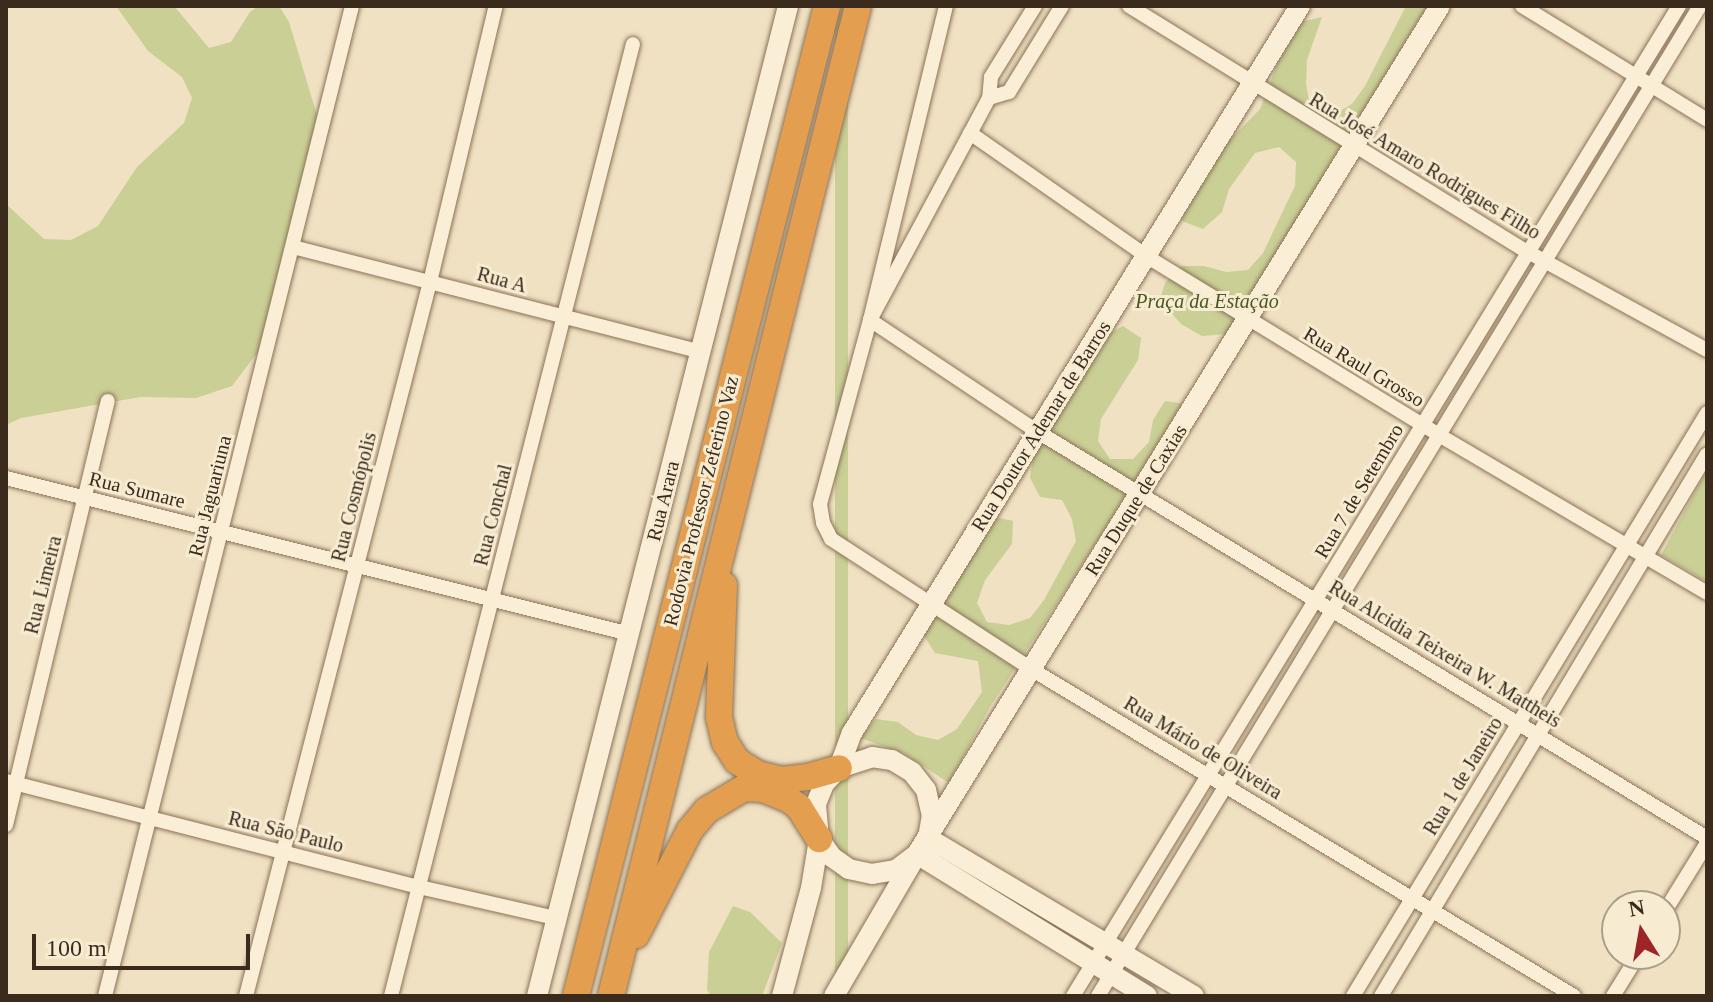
<!DOCTYPE html>
<meta charset="utf-8">
<style>
body{margin:0}
#map{position:relative;width:1713px;height:1002px;overflow:hidden;background:#f0e1c2;font-family:Georgia,serif}
div>[style]{position:absolute}
.green>*{inset:0;background:#c9cf95;transform-origin:0 0}
.roads{filter:drop-shadow(0 0 2px #8b7258) drop-shadow(0 0 2px #8b7258)}
.street>*{height:14px;margin:-7px;padding:0 7px;transform-origin:7px;border-radius:7px;background:#faefd6}
.secondary>*{height:20px;margin:-10px;padding:0 10px;transform-origin:10px;border-radius:10px;background:#faefd6}
.highway>*{height:26px;margin:-13px;padding:0 13px;transform-origin:13px;border-radius:13px;background:#e39f4f}
span{translate:-50% -50%;white-space:nowrap;text-align:center;line-height:1.15;-webkit-text-stroke:6px #f7ecd2;paint-order:stroke}
.street-label{font-size:20px;color:#3a2b1d}
.park-label{font-size:20px;color:#4b5723;font-style:italic}
.frame{position:absolute;inset:0;border:8px solid #3a2b1d;pointer-events:none}
.north{position:absolute;left:1601px;top:890px;width:80px;height:80px;box-sizing:border-box;background:#f7ecd2;border:2px solid #ab9f8a;border-radius:50%;rotate:349deg;font-size:22px;font-weight:700;line-height:32px;text-align:center;color:#3a2b1d}
.north::after{content:'';display:block;margin:auto;width:28px;height:36px;background:#9d2528;clip-path:polygon(50% 0,100% 100%,50% 72%,0 100%)}
.scale{position:absolute;left:32px;top:934px;width:218px;height:36px;box-sizing:border-box;border:4px solid #3a2b1d;border-top:0;padding-left:10px;font-size:24px;line-height:28px;white-space:nowrap;color:#3a2b1d;-webkit-text-stroke:6px #f7ecd2;paint-order:stroke}
</style>
<div id="map">
<div class="green">
<i style="clip-path:polygon(116px 6px,174px 6px,209px 48px,231px 42px,250px 12px,258px 6px,279px 6px,289px 22px,319px 122px,260px 349px,232px 386px,196px 398px,140px 397px,21px 418px,6px 425px,6px 204px,44px 239px,71px 240px,98px 226px,137px 167px,184px 123px,192px 98px,182px 77px,148px 51px)"></i>
<i style="left:835px;top:6px;width:13px;height:1021px"></i>
<i style="clip-path:polygon(1406px 6px,1448px 6px,1362px 141px,1353px 167px,1227px 334px,1202px 336px,1181px 324px,1160px 300px,1165px 283px,1181px 266px,1204px 266px,1226px 272px,1248px 270px,1263px 253px,1295px 186px,1296px 162px,1279px 147px,1255px 153px,1229px 189px,1222px 212px,1203px 229px,1182px 221px,1185px 199px,1226px 144px,1260px 109px,1286px 41px,1300px 22px,1322px 17px,1307px 60px,1306px 84px,1310px 106px,1333px 115px,1352px 104px,1365px 86px)"></i>
<i style="clip-path:polygon(1123px 326px,1141px 338px,1138px 360px,1101px 419px,1098px 441px,1110px 459px,1133px 459px,1149px 442px,1153px 420px,1165px 401px,1186px 404px,990px 707px,949px 783px,903px 753px,860px 738px,876px 719px,898px 722px,916px 735px,938px 740px,957px 729px,982px 692px,978px 661px,935px 653px,923px 634px,991px 516px,1013px 521px,1012px 544px,985px 580px,977px 603px,987px 622px,1009px 625px,1030px 618px,1044px 600px,1076px 541px,1072px 519px,1062px 500px,1040px 497px,1030px 478px,1033px 456px,1104px 336px)"></i>
<i style="clip-path:polygon(1707px 470px,1707px 582px,1661px 555px)"></i>
<i style="clip-path:polygon(733px 906px,750px 912px,782px 943px,762px 996px,711px 996px,707px 990px,709px 952px)"></i>
</div>
<div class="roads">
<div class="street">
<i style="left:946px;top:6px;width:323px;rotate:103.6deg"></i>
<i style="left:870px;top:320px;width:191px;rotate:105.2deg"></i>
<i style="left:820px;top:504px;width:19px;rotate:81deg"></i>
<i style="left:823px;top:523px;width:18px;rotate:63deg"></i>
<i style="left:831px;top:539px;width:239px;rotate:33deg"></i>
<i style="left:1031px;top:669px;width:634px;rotate:31.06deg"></i>
<i style="left:1035px;top:6px;width:84px;rotate:121.8deg"></i>
<i style="left:991px;top:77px;width:21px;rotate:95deg"></i>
<i style="left:989px;top:98px;width:252px;rotate:118.2deg"></i>
<i style="left:870px;top:320px;width:202px;rotate:33.7deg"></i>
<i style="left:1038px;top:432px;width:783px;rotate:31.25deg"></i>
<i style="left:1129px;top:6px;width:469px;rotate:31.7deg"></i>
<i style="left:1528px;top:252px;width:204px;rotate:28.7deg"></i>
<i style="left:1522px;top:6px;width:217px;rotate:31.6deg"></i>
<i style="left:989px;top:98px;width:21px;rotate:-17deg"></i>
<i style="left:1009px;top:92px;width:101px;rotate:-58.4deg"></i>
<i style="left:970px;top:133px;width:215px;rotate:34.9deg"></i>
<i style="left:1146px;top:256px;width:343px;rotate:31.4deg"></i>
<i style="left:1439px;top:435px;width:311px;rotate:30.5deg"></i>
<i style="left:293px;top:247px;width:421px;rotate:14.4deg"></i>
<i style="left:6px;top:478px;width:643px;rotate:14.04deg"></i>
<i style="left:6px;top:781px;width:426px;rotate:14.4deg"></i>
<i style="left:419px;top:887px;width:140px;rotate:12.8deg"></i>
<i style="left:6px;top:825px;width:436px;rotate:-76.5deg"></i>
<i style="left:1665px;top:911px;width:80px;rotate:-58.3deg"></i>
<i style="left:105px;top:996px;width:1020px;rotate:-75.99deg"></i>
<i style="left:246px;top:996px;width:737px;rotate:-75.55deg"></i>
<i style="left:430px;top:282px;width:284px;rotate:-76.6deg"></i>
<i style="left:391px;top:996px;width:982px;rotate:-75.74deg"></i>
<i style="left:1073px;top:996px;width:1161px;rotate:-58.53deg"></i>
<i style="left:1098px;top:996px;width:1159px;rotate:-58.7deg"></i>
<i style="left:1353px;top:996px;width:682px;rotate:-58.73deg"></i>
<i style="left:1381px;top:996px;width:632px;rotate:-58.97deg"></i>
<i style="left:1613px;top:996px;width:49px;rotate:-58.2deg"></i>
</div>
<div class="secondary">
<i style="left:839px;top:768px;width:37px;rotate:-70deg"></i>
<i style="left:852px;top:733px;width:854px;rotate:-58.36deg"></i>
<i style="left:537px;top:996px;width:1021px;rotate:-75.77deg"></i>
<i style="left:782px;top:996px;width:112px;rotate:-75deg"></i>
<i style="left:811px;top:888px;width:50px;rotate:-80.7deg"></i>
<i style="left:834px;top:996px;width:164px;rotate:-59.7deg"></i>
<i style="left:917px;top:854px;width:996px;rotate:-58.34deg"></i>
<i style="left:1147px;top:996px;width:270px;rotate:-148.3deg"></i>
<i style="left:917px;top:854px;width:26px;rotate:143deg"></i>
<i style="left:896px;top:870px;width:24px;rotate:171deg"></i>
<i style="left:872px;top:874px;width:24px;rotate:-168deg"></i>
<i style="left:849px;top:869px;width:21px;rotate:-145deg"></i>
<i style="left:832px;top:857px;width:22px;rotate:-126deg"></i>
<i style="left:819px;top:839px;width:35px;rotate:-95deg"></i>
<i style="left:816px;top:804px;width:22px;rotate:-68deg"></i>
<i style="left:824px;top:784px;width:22px;rotate:-47deg"></i>
<i style="left:839px;top:768px;width:35px;rotate:-18deg"></i>
<i style="left:872px;top:757px;width:20px;rotate:9deg"></i>
<i style="left:892px;top:760px;width:23px;rotate:31deg"></i>
<i style="left:912px;top:772px;width:23px;rotate:52deg"></i>
<i style="left:926px;top:790px;width:26px;rotate:77deg"></i>
<i style="left:932px;top:815px;width:23px;rotate:100deg"></i>
<i style="left:928px;top:838px;width:309px;rotate:30.7deg"></i>
</div>
<div class="highway">
<i style="left:724px;top:585px;width:132px;rotate:92.2deg"></i>
<i style="left:719px;top:717px;width:26px;rotate:77deg"></i>
<i style="left:725px;top:742px;width:22px;rotate:58deg"></i>
<i style="left:737px;top:761px;width:25px;rotate:32deg"></i>
<i style="left:758px;top:774px;width:25px;rotate:14deg"></i>
<i style="left:782px;top:780px;width:26px;rotate:-7deg"></i>
<i style="left:808px;top:777px;width:32px;rotate:-16deg"></i>
<i style="left:636px;top:935px;width:118px;rotate:-62.8deg"></i>
<i style="left:690px;top:830px;width:26px;rotate:-50deg"></i>
<i style="left:707px;top:810px;width:43px;rotate:-30.7deg"></i>
<i style="left:744px;top:788px;width:19px;rotate:3deg"></i>
<i style="left:763px;top:789px;width:27px;rotate:22deg"></i>
<i style="left:788px;top:799px;width:14px;rotate:36deg"></i>
<i style="left:799px;top:807px;width:38px;rotate:58deg"></i>
<i style="left:576px;top:996px;width:1021px;rotate:-75.77deg"></i>
<i style="left:611px;top:996px;width:1020px;rotate:-75.99deg"></i>
</div>
</div>
<div class="street-label">
<span style="left:1425px;top:166px;rotate:31deg">Rua José Amaro Rodrigues Filho</span>
<span style="left:502px;top:280px;rotate:15deg">Rua A</span>
<span style="left:1364px;top:367px;rotate:31deg">Rua Raul Grosso</span>
<span style="left:1041px;top:426px;rotate:-58deg">Rua Doutor Ademar de Barros</span>
<span style="left:137px;top:490px;rotate:14deg">Rua Sumare</span>
<span style="left:1359px;top:491px;rotate:-59deg">Rua 7 de Setembro</span>
<span style="left:210px;top:496px;rotate:-76deg">Rua Jaguariuna</span>
<span style="left:354px;top:497px;rotate:-76deg">Rua Cosmópolis</span>
<span style="left:1136px;top:500px;rotate:-58deg">Rua Duque de Caxias</span>
<span style="left:663px;top:501px;rotate:-76deg">Rua Arara</span>
<span style="left:701px;top:501px;rotate:-76deg">Rodovia Professor Zeferino Vaz</span>
<span style="left:493px;top:515px;rotate:-76deg">Rua Conchal</span>
<span style="left:43px;top:585px;rotate:-76deg">Rua Limeira</span>
<span style="left:1445px;top:654px;rotate:31deg">Rua Alcidia Teixeira W. Mattheis</span>
<span style="left:1203px;top:748px;rotate:31deg">Rua Mário de Oliveira</span>
<span style="left:1463px;top:776px;rotate:-59deg">Rua 1 de Janeiro</span>
<span style="left:286px;top:832px;rotate:14deg">Rua São Paulo</span>
</div>
<div class="park-label">
<span style="left:1207px;top:301px">Praça da Estação</span>
</div>
<div class="frame"></div>
<div class="north">N</div>
<div class="scale">100 m</div>
</div>
